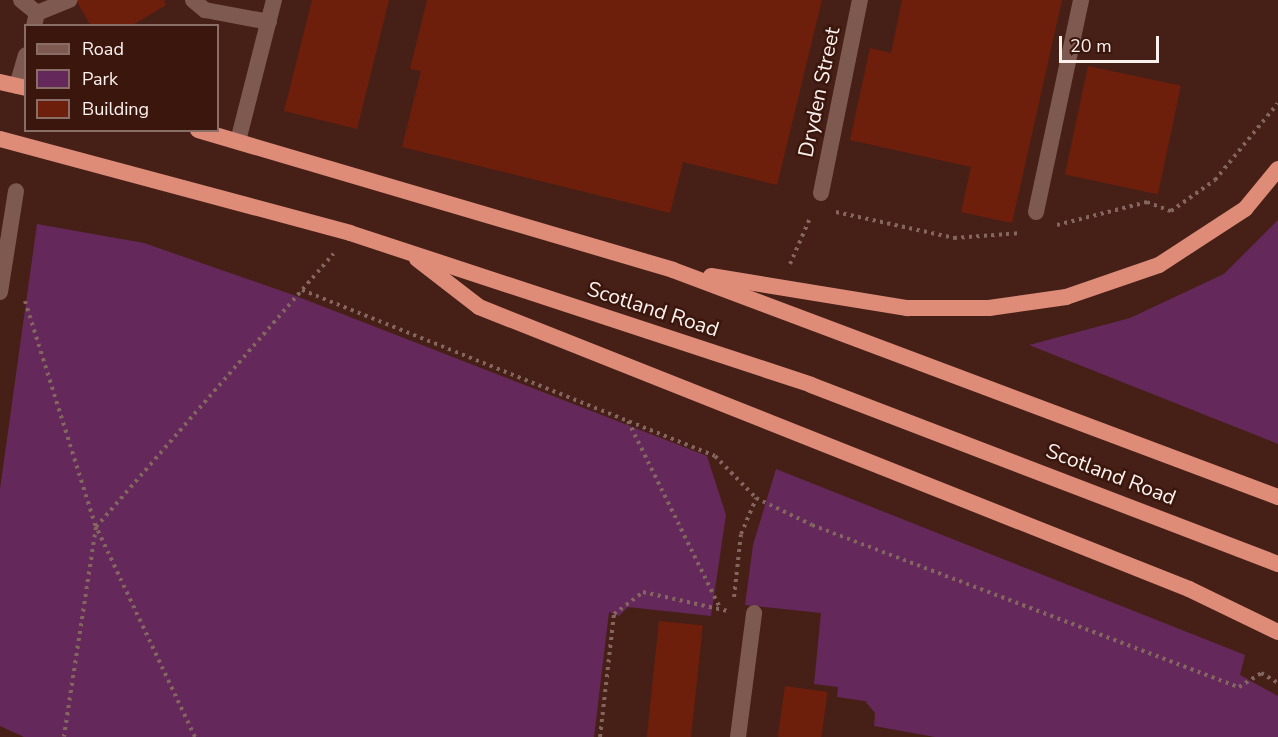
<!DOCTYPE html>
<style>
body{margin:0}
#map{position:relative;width:1278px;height:737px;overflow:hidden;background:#462017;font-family:"Nunito Sans",sans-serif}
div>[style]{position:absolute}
.green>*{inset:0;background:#64295a}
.building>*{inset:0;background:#6d1f0c;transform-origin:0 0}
.path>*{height:4px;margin-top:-2px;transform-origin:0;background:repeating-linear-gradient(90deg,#83665f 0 3px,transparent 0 7.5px)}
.service>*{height:16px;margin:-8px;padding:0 8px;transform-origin:8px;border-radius:8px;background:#7e5950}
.minor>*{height:16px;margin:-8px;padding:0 8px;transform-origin:8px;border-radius:8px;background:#7e5950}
.trunk>*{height:16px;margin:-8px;padding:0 8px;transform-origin:8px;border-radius:8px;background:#de8c78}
span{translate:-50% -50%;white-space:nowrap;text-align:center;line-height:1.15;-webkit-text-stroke:5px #3b160d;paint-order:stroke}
.street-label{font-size:21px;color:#fbf1ee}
.legend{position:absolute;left:24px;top:24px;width:195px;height:108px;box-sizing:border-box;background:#3b160d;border:2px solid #886e67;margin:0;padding:8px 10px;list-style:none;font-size:18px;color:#fbf1ee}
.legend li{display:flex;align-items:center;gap:12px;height:30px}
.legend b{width:30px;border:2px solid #886e67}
.scale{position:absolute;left:1059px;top:36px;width:100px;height:27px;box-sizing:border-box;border:3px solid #fbf1ee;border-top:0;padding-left:8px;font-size:18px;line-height:21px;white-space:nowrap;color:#fbf1ee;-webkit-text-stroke:4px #3b160d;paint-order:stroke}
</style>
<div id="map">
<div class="green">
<i style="clip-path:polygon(1278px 220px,1278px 444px,1029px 345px,1130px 318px,1224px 274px)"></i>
<i style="clip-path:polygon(37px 224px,144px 243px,296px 296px,707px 456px,726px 515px,711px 616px,628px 607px,619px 616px,609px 612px,594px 737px,24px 737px,0 726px,0 489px)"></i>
<i style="clip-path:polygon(776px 469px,1245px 655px,1240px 675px,1278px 696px,1278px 737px,935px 737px,874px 726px,875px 713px,865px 701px,837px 697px,838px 687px,814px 684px,821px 613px,745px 605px,753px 545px)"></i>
</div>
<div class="building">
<i style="clip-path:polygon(76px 0,164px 0,166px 5px,131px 26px,91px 26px)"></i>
<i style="clip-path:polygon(312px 0,389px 0,357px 129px,284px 111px)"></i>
<i style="clip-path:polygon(427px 0,822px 0,777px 185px,683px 162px,670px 213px,402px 147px,421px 71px,410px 69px)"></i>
<i style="clip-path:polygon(902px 0,1062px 0,1012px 223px,961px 212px,971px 167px,850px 140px,870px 48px,891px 53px)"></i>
<i style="left:1088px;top:66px;width:95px;height:111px;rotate:12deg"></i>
<i style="left:659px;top:621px;width:44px;height:117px;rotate:6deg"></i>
<i style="left:785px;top:686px;width:43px;height:51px;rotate:8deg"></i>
</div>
<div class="path">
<i style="left:836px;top:212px;width:121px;rotate:12.4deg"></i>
<i style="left:954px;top:238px;width:67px;rotate:-4.3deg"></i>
<i style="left:1057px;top:225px;width:93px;rotate:-14.3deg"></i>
<i style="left:1147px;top:202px;width:26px;rotate:21deg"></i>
<i style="left:1171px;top:211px;width:54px;rotate:-35.2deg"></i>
<i style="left:1215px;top:180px;width:99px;rotate:-50.7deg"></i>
<i style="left:790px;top:264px;width:52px;rotate:-66.4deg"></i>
<i style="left:302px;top:290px;width:445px;rotate:21.9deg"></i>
<i style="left:715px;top:456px;width:59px;rotate:45.7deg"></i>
<i style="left:756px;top:498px;width:62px;rotate:25.7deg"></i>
<i style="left:812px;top:525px;width:457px;rotate:20.8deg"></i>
<i style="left:1239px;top:687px;width:26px;rotate:-32deg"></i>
<i style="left:1261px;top:673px;width:20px;rotate:30deg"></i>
<i style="left:25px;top:301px;width:237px;rotate:72.6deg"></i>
<i style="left:96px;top:527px;width:212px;rotate:98.7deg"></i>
<i style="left:628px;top:421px;width:208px;rotate:63.8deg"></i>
<i style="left:734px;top:597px;width:63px;rotate:-83.7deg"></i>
<i style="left:741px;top:534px;width:39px;rotate:-67deg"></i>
<i style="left:195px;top:737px;width:232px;rotate:-115.2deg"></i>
<i style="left:96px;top:527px;width:362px;rotate:-49deg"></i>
<i style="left:600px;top:737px;width:124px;rotate:-83.5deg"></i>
<i style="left:614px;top:614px;width:36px;rotate:-37deg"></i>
<i style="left:643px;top:592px;width:87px;rotate:12.6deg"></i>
</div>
<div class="service">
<i style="left:21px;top:0;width:21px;rotate:39deg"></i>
<i style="left:193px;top:0;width:16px;rotate:40deg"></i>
<i style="left:205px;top:10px;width:65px;rotate:10.6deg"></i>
<i style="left:34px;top:26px;width:13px;rotate:-77deg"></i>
<i style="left:37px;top:13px;width:35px;rotate:-22deg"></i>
<i style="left:17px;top:86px;width:32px;rotate:-74deg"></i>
</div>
<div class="minor">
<i style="left:238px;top:141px;width:146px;rotate:-75.7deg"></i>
<i style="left:821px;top:193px;width:197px;rotate:-78.6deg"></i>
<i style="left:1036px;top:212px;width:217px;rotate:-78deg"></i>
<i style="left:0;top:292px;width:102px;rotate:-81deg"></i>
<i style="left:738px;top:737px;width:125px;rotate:-82.6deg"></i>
</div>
<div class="trunk">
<i style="left:0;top:82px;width:27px;rotate:13deg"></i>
<i style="left:198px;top:130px;width:495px;rotate:16.4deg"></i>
<i style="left:673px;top:270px;width:646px;rotate:20.57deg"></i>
<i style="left:0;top:139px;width:362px;rotate:15deg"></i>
<i style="left:350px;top:233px;width:485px;rotate:18.2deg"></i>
<i style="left:811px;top:385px;width:500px;rotate:20.97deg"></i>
<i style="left:417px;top:259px;width:78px;rotate:37.7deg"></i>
<i style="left:479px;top:307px;width:764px;rotate:21.66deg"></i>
<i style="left:1189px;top:589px;width:99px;rotate:25.8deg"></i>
<i style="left:711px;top:276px;width:199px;rotate:9.3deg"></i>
<i style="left:907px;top:308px;width:82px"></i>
<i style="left:989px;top:308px;width:78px;rotate:-8.1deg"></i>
<i style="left:1066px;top:297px;width:98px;rotate:-19deg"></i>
<i style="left:1159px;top:265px;width:103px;rotate:-33.1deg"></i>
<i style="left:1245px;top:209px;width:52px;rotate:-50.5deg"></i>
</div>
<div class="street-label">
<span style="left:819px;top:92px;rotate:-78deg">Dryden Street</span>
<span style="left:653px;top:309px;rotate:18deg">Scotland Road</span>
<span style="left:1111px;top:474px;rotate:21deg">Scotland Road</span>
</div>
<ul class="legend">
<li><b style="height:8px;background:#7e5950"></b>Road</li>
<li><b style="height:16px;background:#64295a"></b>Park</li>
<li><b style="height:16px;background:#6d1f0c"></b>Building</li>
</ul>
<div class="scale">20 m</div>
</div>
